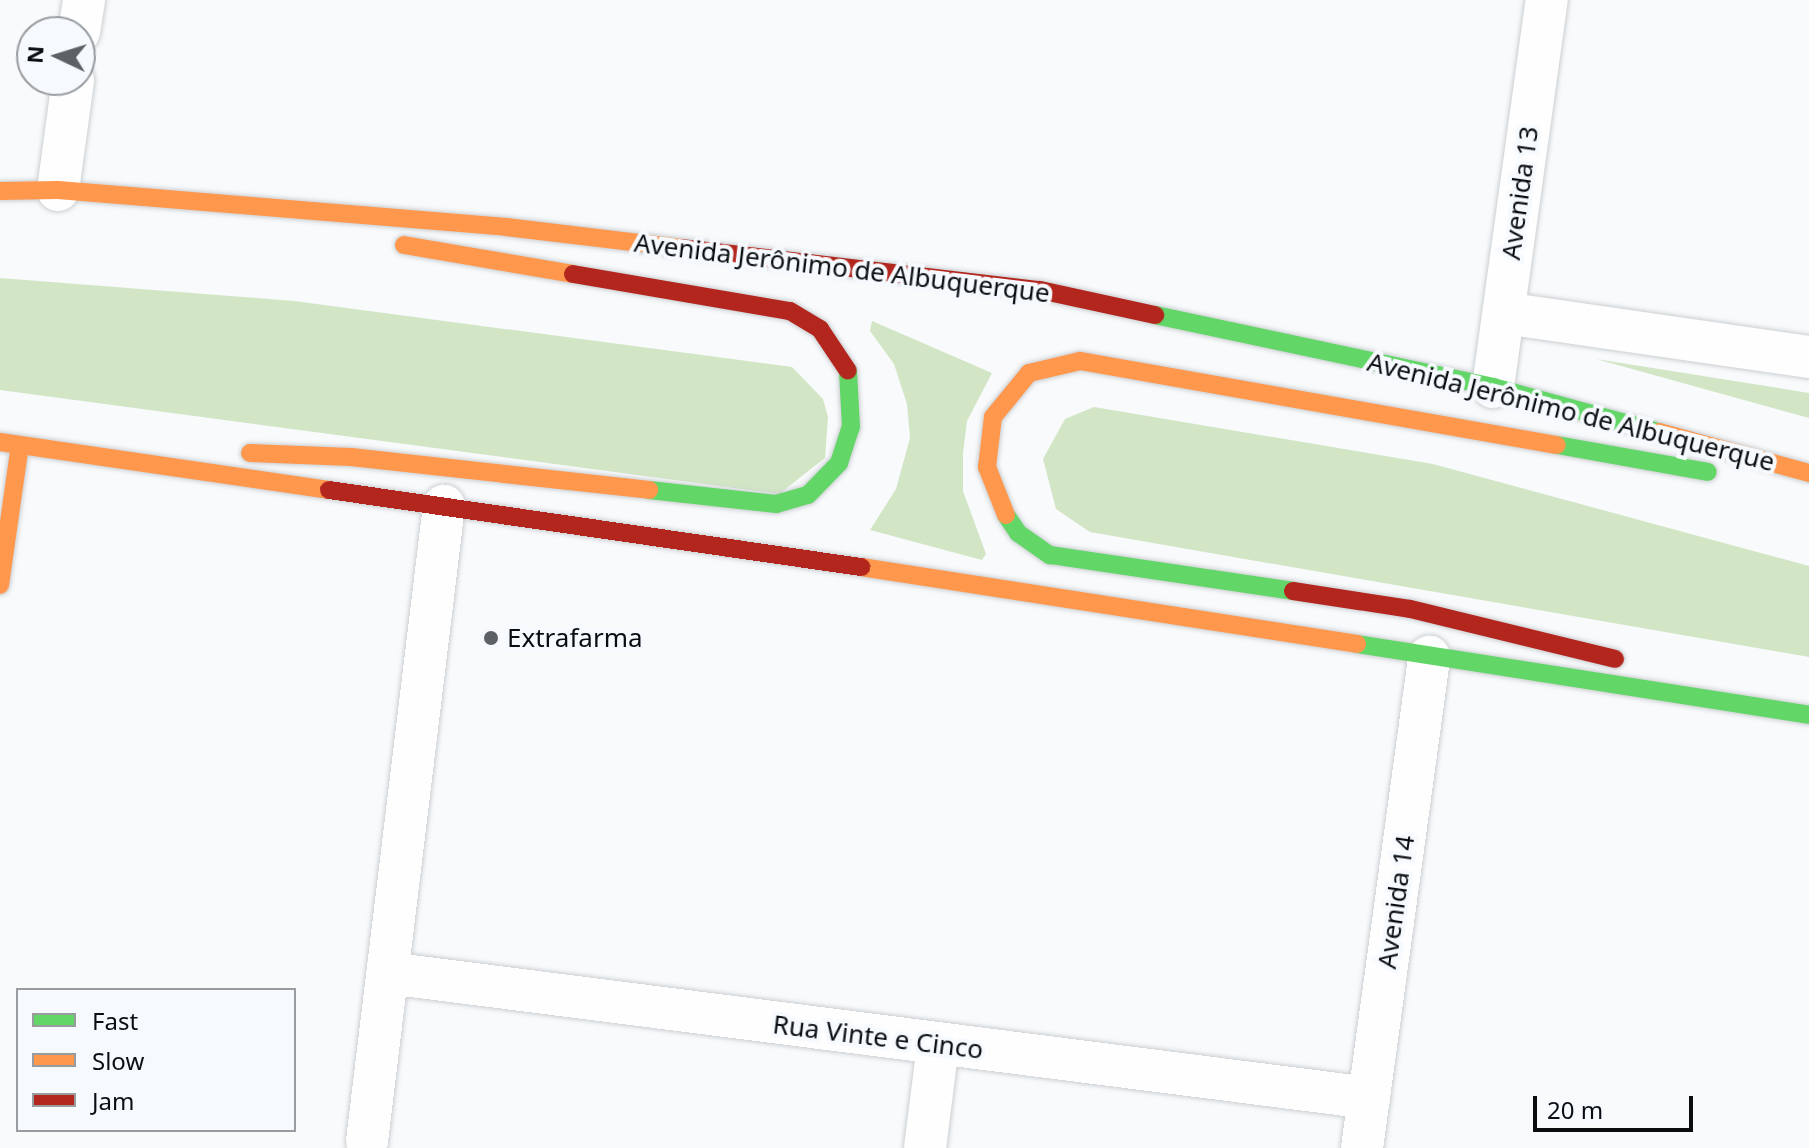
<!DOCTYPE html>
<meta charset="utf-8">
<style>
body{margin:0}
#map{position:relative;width:1809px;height:1148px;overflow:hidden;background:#f8fafc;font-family:"Noto Sans",sans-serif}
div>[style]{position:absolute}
.green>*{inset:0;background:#d2e6c6}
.roads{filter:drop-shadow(0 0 2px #cccfd1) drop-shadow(0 0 2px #cccfd1)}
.street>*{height:42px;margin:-21px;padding:0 21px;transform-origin:21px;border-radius:21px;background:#fefeff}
.fast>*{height:18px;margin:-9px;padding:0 9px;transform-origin:9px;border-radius:9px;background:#63d668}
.slow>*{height:18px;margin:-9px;padding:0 9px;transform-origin:9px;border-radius:9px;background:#ff974d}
.jam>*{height:18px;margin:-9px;padding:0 9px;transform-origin:9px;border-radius:9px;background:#b3261e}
.dots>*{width:22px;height:22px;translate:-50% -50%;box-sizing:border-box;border:4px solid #f6fafe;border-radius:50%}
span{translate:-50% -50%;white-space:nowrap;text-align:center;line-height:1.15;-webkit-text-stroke:8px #f6fafe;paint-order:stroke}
.street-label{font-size:26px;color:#0b0e11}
.poi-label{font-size:26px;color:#0b0e11}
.left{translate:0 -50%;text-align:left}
.legend{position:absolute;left:16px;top:988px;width:280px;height:144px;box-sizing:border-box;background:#f6fafe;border:2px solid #989c9f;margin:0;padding:10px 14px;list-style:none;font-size:24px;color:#0b0e11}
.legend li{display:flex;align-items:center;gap:16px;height:40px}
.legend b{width:40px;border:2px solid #989c9f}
.north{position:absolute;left:16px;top:16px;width:80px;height:80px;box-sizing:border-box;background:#f6fafe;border:2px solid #989c9f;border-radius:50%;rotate:274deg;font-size:22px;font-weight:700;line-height:32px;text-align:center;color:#0b0e11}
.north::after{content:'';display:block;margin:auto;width:28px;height:36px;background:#5e6163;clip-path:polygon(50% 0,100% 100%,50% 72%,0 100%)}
.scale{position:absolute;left:1533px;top:1096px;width:160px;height:36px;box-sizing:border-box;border:4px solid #0b0e11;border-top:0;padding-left:10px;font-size:24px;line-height:28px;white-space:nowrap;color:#0b0e11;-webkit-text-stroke:6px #f6fafe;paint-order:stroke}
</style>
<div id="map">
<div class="green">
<i style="clip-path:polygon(0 278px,294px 301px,792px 367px,823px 399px,828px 417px,825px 458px,779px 494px,0 390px)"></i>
<i style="clip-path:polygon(872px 321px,992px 373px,967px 421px,963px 454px,963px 491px,986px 554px,982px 560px,870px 530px,896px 489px,910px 438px,907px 404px,894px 364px,870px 331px)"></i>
<i style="clip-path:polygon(1596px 359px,1809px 393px,1809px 418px)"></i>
<i style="clip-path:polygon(1094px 407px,1433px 464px,1809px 566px,1809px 657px,1090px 532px,1056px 509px,1043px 459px,1065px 419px)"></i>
</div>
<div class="roads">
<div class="street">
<i style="left:79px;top:32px;width:32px;rotate:-81deg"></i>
<i style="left:58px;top:190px;width:111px;rotate:-82.2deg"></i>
<i style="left:1504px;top:313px;width:308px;rotate:8.2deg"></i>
<i style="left:1493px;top:387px;width:391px;rotate:-82.1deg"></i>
<i style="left:388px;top:973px;width:989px;rotate:7.26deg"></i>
<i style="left:367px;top:1141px;width:640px;rotate:-83.09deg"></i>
<i style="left:925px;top:1148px;width:104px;rotate:-82.8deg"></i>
<i style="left:1362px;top:1148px;width:496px;rotate:-82.2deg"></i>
</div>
<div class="fast">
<i style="left:1155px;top:315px;width:346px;rotate:12deg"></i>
<i style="left:1493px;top:387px;width:172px;rotate:15.2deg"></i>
<i style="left:1557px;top:445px;width:153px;rotate:10.1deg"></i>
<i style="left:649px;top:490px;width:128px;rotate:6.3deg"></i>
<i style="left:776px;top:504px;width:33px;rotate:-16deg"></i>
<i style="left:808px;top:495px;width:45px;rotate:-45.9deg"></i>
<i style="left:839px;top:463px;width:38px;rotate:-72deg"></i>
<i style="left:851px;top:427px;width:56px;rotate:-93.1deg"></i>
<i style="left:1006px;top:515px;width:22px;rotate:56deg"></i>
<i style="left:1018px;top:533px;width:39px;rotate:35deg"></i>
<i style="left:1050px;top:555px;width:246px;rotate:8.4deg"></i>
<i style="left:1357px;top:644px;width:458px;rotate:8.9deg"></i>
</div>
<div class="slow">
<i style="left:0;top:191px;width:58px;rotate:-1deg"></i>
<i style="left:58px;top:190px;width:450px;rotate:4.7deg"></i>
<i style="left:506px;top:227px;width:176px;rotate:6.8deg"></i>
<i style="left:404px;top:245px;width:171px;rotate:9.7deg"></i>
<i style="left:1659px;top:432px;width:156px;rotate:15.3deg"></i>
<i style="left:0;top:442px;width:332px;rotate:8.3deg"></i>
<i style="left:250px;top:453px;width:101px;rotate:2.3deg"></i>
<i style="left:351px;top:457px;width:300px;rotate:6.3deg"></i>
<i style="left:1006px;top:515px;width:52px;rotate:-111.6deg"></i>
<i style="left:987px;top:467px;width:50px;rotate:-83.2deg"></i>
<i style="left:993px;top:417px;width:57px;rotate:-50.7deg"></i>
<i style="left:1029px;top:373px;width:52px;rotate:-13.2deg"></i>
<i style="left:1080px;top:361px;width:484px;rotate:10deg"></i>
<i style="left:861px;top:567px;width:502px;rotate:8.82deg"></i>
<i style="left:0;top:585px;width:141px;rotate:-81.9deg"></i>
</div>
<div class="jam">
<i style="left:681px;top:248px;width:361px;rotate:6.7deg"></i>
<i style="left:1040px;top:290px;width:118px;rotate:12.3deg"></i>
<i style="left:573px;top:274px;width:220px;rotate:9.7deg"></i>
<i style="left:790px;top:311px;width:35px;rotate:31deg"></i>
<i style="left:820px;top:329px;width:50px;rotate:56.3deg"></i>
<i style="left:329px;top:490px;width:538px;rotate:8.24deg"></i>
<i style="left:1293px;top:591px;width:118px;rotate:8.7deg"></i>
<i style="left:1410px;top:609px;width:211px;rotate:13.7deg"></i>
</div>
</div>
<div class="dots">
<i style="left:491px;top:638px;background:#5e6163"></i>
</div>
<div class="street-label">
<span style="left:1520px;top:193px;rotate:-82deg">Avenida 13</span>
<span style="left:842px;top:268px;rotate:7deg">Avenida Jerônimo de Albuquerque</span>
<span style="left:1571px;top:412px;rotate:14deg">Avenida Jerônimo de Albuquerque</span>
<span style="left:1396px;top:902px;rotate:-82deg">Avenida 14</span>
<span style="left:878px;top:1037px;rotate:7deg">Rua Vinte e Cinco</span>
</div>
<div class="poi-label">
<span class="left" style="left:507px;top:638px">Extrafarma</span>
</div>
<ul class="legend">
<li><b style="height:10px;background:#63d668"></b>Fast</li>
<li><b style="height:10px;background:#ff974d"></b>Slow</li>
<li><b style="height:10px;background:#b3261e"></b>Jam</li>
</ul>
<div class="north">N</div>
<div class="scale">20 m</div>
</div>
